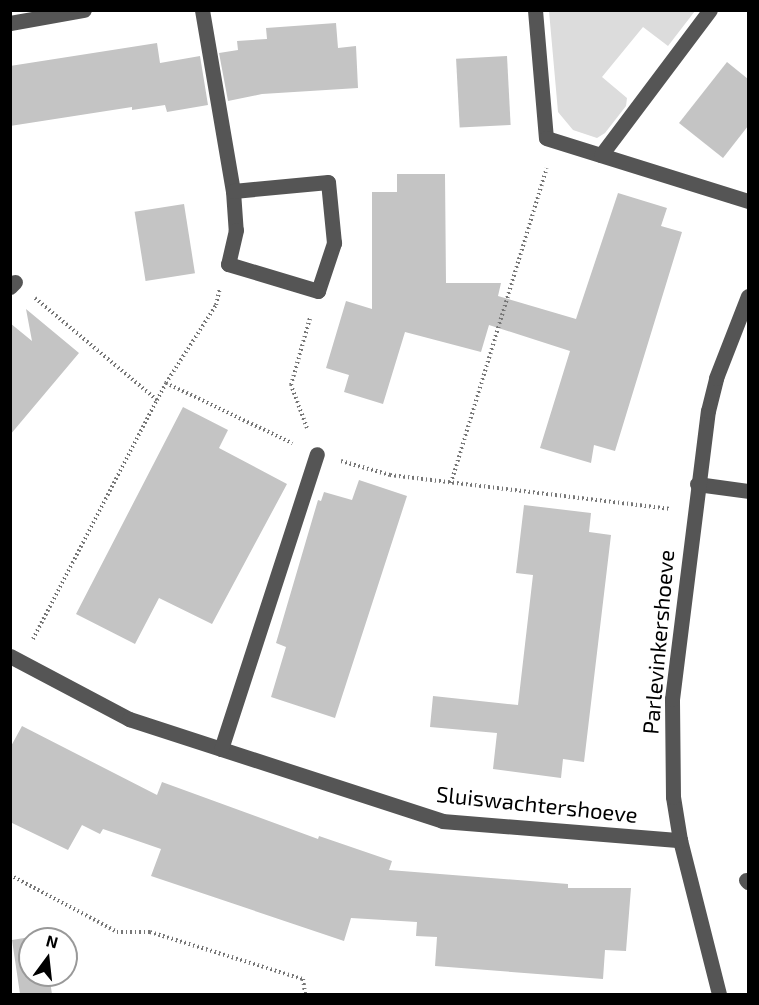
<!DOCTYPE html>
<style>
body{margin:0}
#map{position:relative;width:759px;height:1005px;overflow:hidden;background:#fff;font-family:"Exo 2",sans-serif}
div>[style]{position:absolute}
.green>*{inset:0;background:#dcdcdc}
.building>*{inset:0;background:#c4c4c4;transform-origin:0 0}
.path>*{height:4px;margin-top:-2px;transform-origin:0;background:repeating-linear-gradient(90deg,#777 0 1.5px,transparent 0 4.5px)}
.minor>*{height:15px;margin:-7.5px;padding:0 7.5px;transform-origin:7.5px;border-radius:7.5px;background:#555}
span{translate:-50% -50%;white-space:nowrap;text-align:center;line-height:1.15;-webkit-text-stroke:4.5px #fff;paint-order:stroke}
.street-label{font-size:22px;color:#000}
.frame{position:absolute;inset:0;border:12px solid #000;pointer-events:none}
.north{position:absolute;left:18px;top:927px;width:60px;height:60px;box-sizing:border-box;background:#fff;border:2px solid #999;border-radius:50%;rotate:15deg;font-size:16px;font-weight:700;line-height:24px;text-align:center;color:#000}
.north::after{content:'';display:block;margin:auto;width:21px;height:27px;background:#000;clip-path:polygon(50% 0,100% 100%,50% 72%,0 100%)}
</style>
<div id="map">
<div class="green">
<i style="clip-path:polygon(549px 11px,549px 10px,695px 11px,668px 46px,643px 27px,602px 77px,627px 98px,626px 106px,605px 133px,597px 138px,573px 130px,558px 112px)"></i>
</div>
<div class="building">
<i style="clip-path:polygon(336px 23px,338px 48px,356px 46px,358px 88px,262px 94px,228px 101px,219px 53px,238px 50px,237px 41px,267px 39px,266px 28px)"></i>
<i style="clip-path:polygon(157px 43px,160px 63px,200px 56px,208px 105px,167px 112px,165px 105px,132px 110px,132px 107px,10px 126px,10px 66px)"></i>
<i style="left:507px;top:56px;width:69px;height:51px;rotate:87deg"></i>
<i style="clip-path:polygon(727px 62px,748px 79px,748px 126px,723px 158px,679px 123px)"></i>
<i style="clip-path:polygon(397px 174px,445px 174px,446px 283px,501px 283px,498px 296px,576px 319px,618px 193px,667px 208px,661px 226px,682px 232px,615px 451px,594px 445px,591px 463px,540px 448px,570px 351px,489px 325px,481px 352px,405px 332px,383px 404px,344px 392px,349px 375px,326px 368px,346px 301px,372px 309px,372px 192px,397px 192px)"></i>
<i style="left:184px;top:204px;width:70px;height:50px;rotate:81deg"></i>
<i style="clip-path:polygon(26px 309px,79px 353px,10px 435px,10px 323px,32px 341px)"></i>
<i style="clip-path:polygon(183px 407px,228px 430px,219px 448px,287px 484px,212px 624px,159px 598px,135px 644px,76px 614px)"></i>
<i style="clip-path:polygon(359px 480px,407px 496px,335px 718px,271px 697px,286px 647px,276px 643px,318px 500px,321px 501px,324px 492px,352px 500px)"></i>
<i style="clip-path:polygon(524px 505px,591px 513px,589px 532px,611px 535px,584px 762px,563px 759px,561px 778px,493px 769px,497px 733px,430px 727px,433px 696px,518px 705px,533px 575px,516px 573px)"></i>
<i style="clip-path:polygon(22px 726px,157px 795px,162px 782px,318px 839px,319px 836px,392px 861px,389px 870px,568px 884px,568px 888px,631px 888px,626px 951px,605px 950px,603px 979px,435px 966px,437px 937px,416px 936px,417px 922px,351px 918px,344px 941px,151px 876px,161px 849px,103px 829px,100px 834px,82px 825px,68px 850px,10px 822px,10px 748px)"></i>
<i style="clip-path:polygon(42px 935px,43px 939px,30px 939px,30px 975px,49px 975px,52px 994px,20px 994px,12px 940px)"></i>
</div>
<div class="path">
<i style="left:35px;top:298px;width:159px;rotate:39.9deg"></i>
<i style="left:157px;top:400px;width:19px;rotate:-62deg"></i>
<i style="left:166px;top:383px;width:140px;rotate:25.5deg"></i>
<i style="left:166px;top:383px;width:93px;rotate:-57.3deg"></i>
<i style="left:216px;top:305px;width:17px;rotate:-77deg"></i>
<i style="left:307px;top:428px;width:46px;rotate:-110.4deg"></i>
<i style="left:291px;top:385px;width:70px;rotate:-74.2deg"></i>
<i style="left:341px;top:461px;width:51px;rotate:15.9deg"></i>
<i style="left:390px;top:475px;width:281px;rotate:6.9deg"></i>
<i style="left:451px;top:483px;width:329px;rotate:-73.1deg"></i>
<i style="left:33px;top:639px;width:269px;rotate:-62.6deg"></i>
<i style="left:10px;top:875px;width:121px;rotate:28deg"></i>
<i style="left:117px;top:932px;width:33px"></i>
<i style="left:150px;top:932px;width:160px;rotate:17.1deg"></i>
<i style="left:303px;top:979px;width:15px;rotate:82deg"></i>
</div>
<div class="minor">
<i style="left:202px;top:10px;width:184px;rotate:80.3deg"></i>
<i style="left:233px;top:191px;width:39px;rotate:86deg"></i>
<i style="left:236px;top:230px;width:35px;rotate:103deg"></i>
<i style="left:228px;top:264px;width:94px;rotate:16.7deg"></i>
<i style="left:318px;top:291px;width:51px;rotate:-71.6deg"></i>
<i style="left:334px;top:243px;width:61px;rotate:-95.6deg"></i>
<i style="left:328px;top:182px;width:95px;rotate:174.6deg"></i>
<i style="left:535px;top:10px;width:128px;rotate:85.1deg"></i>
<i style="left:546px;top:138px;width:212px;rotate:17.3deg"></i>
<i style="left:10px;top:23px;width:75px;rotate:-10deg"></i>
<i style="left:601px;top:155px;width:181px;rotate:-53.1deg"></i>
<i style="left:10px;top:287px;width:7px;rotate:-45deg"></i>
<i style="left:697px;top:484px;width:51px;rotate:7.8deg"></i>
<i style="left:10px;top:656px;width:135px;rotate:27.9deg"></i>
<i style="left:129px;top:719px;width:329px;rotate:18deg"></i>
<i style="left:442px;top:821px;width:239px;rotate:4.6deg"></i>
<i style="left:221px;top:749px;width:310px;rotate:-72deg"></i>
<i style="left:746px;top:880px;width:3px;rotate:45deg"></i>
<i style="left:719px;top:994px;width:159px;rotate:-104.2deg"></i>
<i style="left:680px;top:840px;width:44px;rotate:-99.2deg"></i>
<i style="left:673px;top:797px;width:98px;rotate:-90.6deg"></i>
<i style="left:672px;top:699px;width:290px;rotate:-82.9deg"></i>
<i style="left:708px;top:411px;width:34px;rotate:-76deg"></i>
<i style="left:716px;top:378px;width:88px;rotate:-68.7deg"></i>
</div>
<div class="street-label">
<span style="left:658px;top:642px;rotate:-85deg">Parlevinkershoeve</span>
<span style="left:537px;top:804px;rotate:6deg">Sluiswachtershoeve</span>
</div>
<div class="frame"></div>
<div class="north">N</div>
</div>
